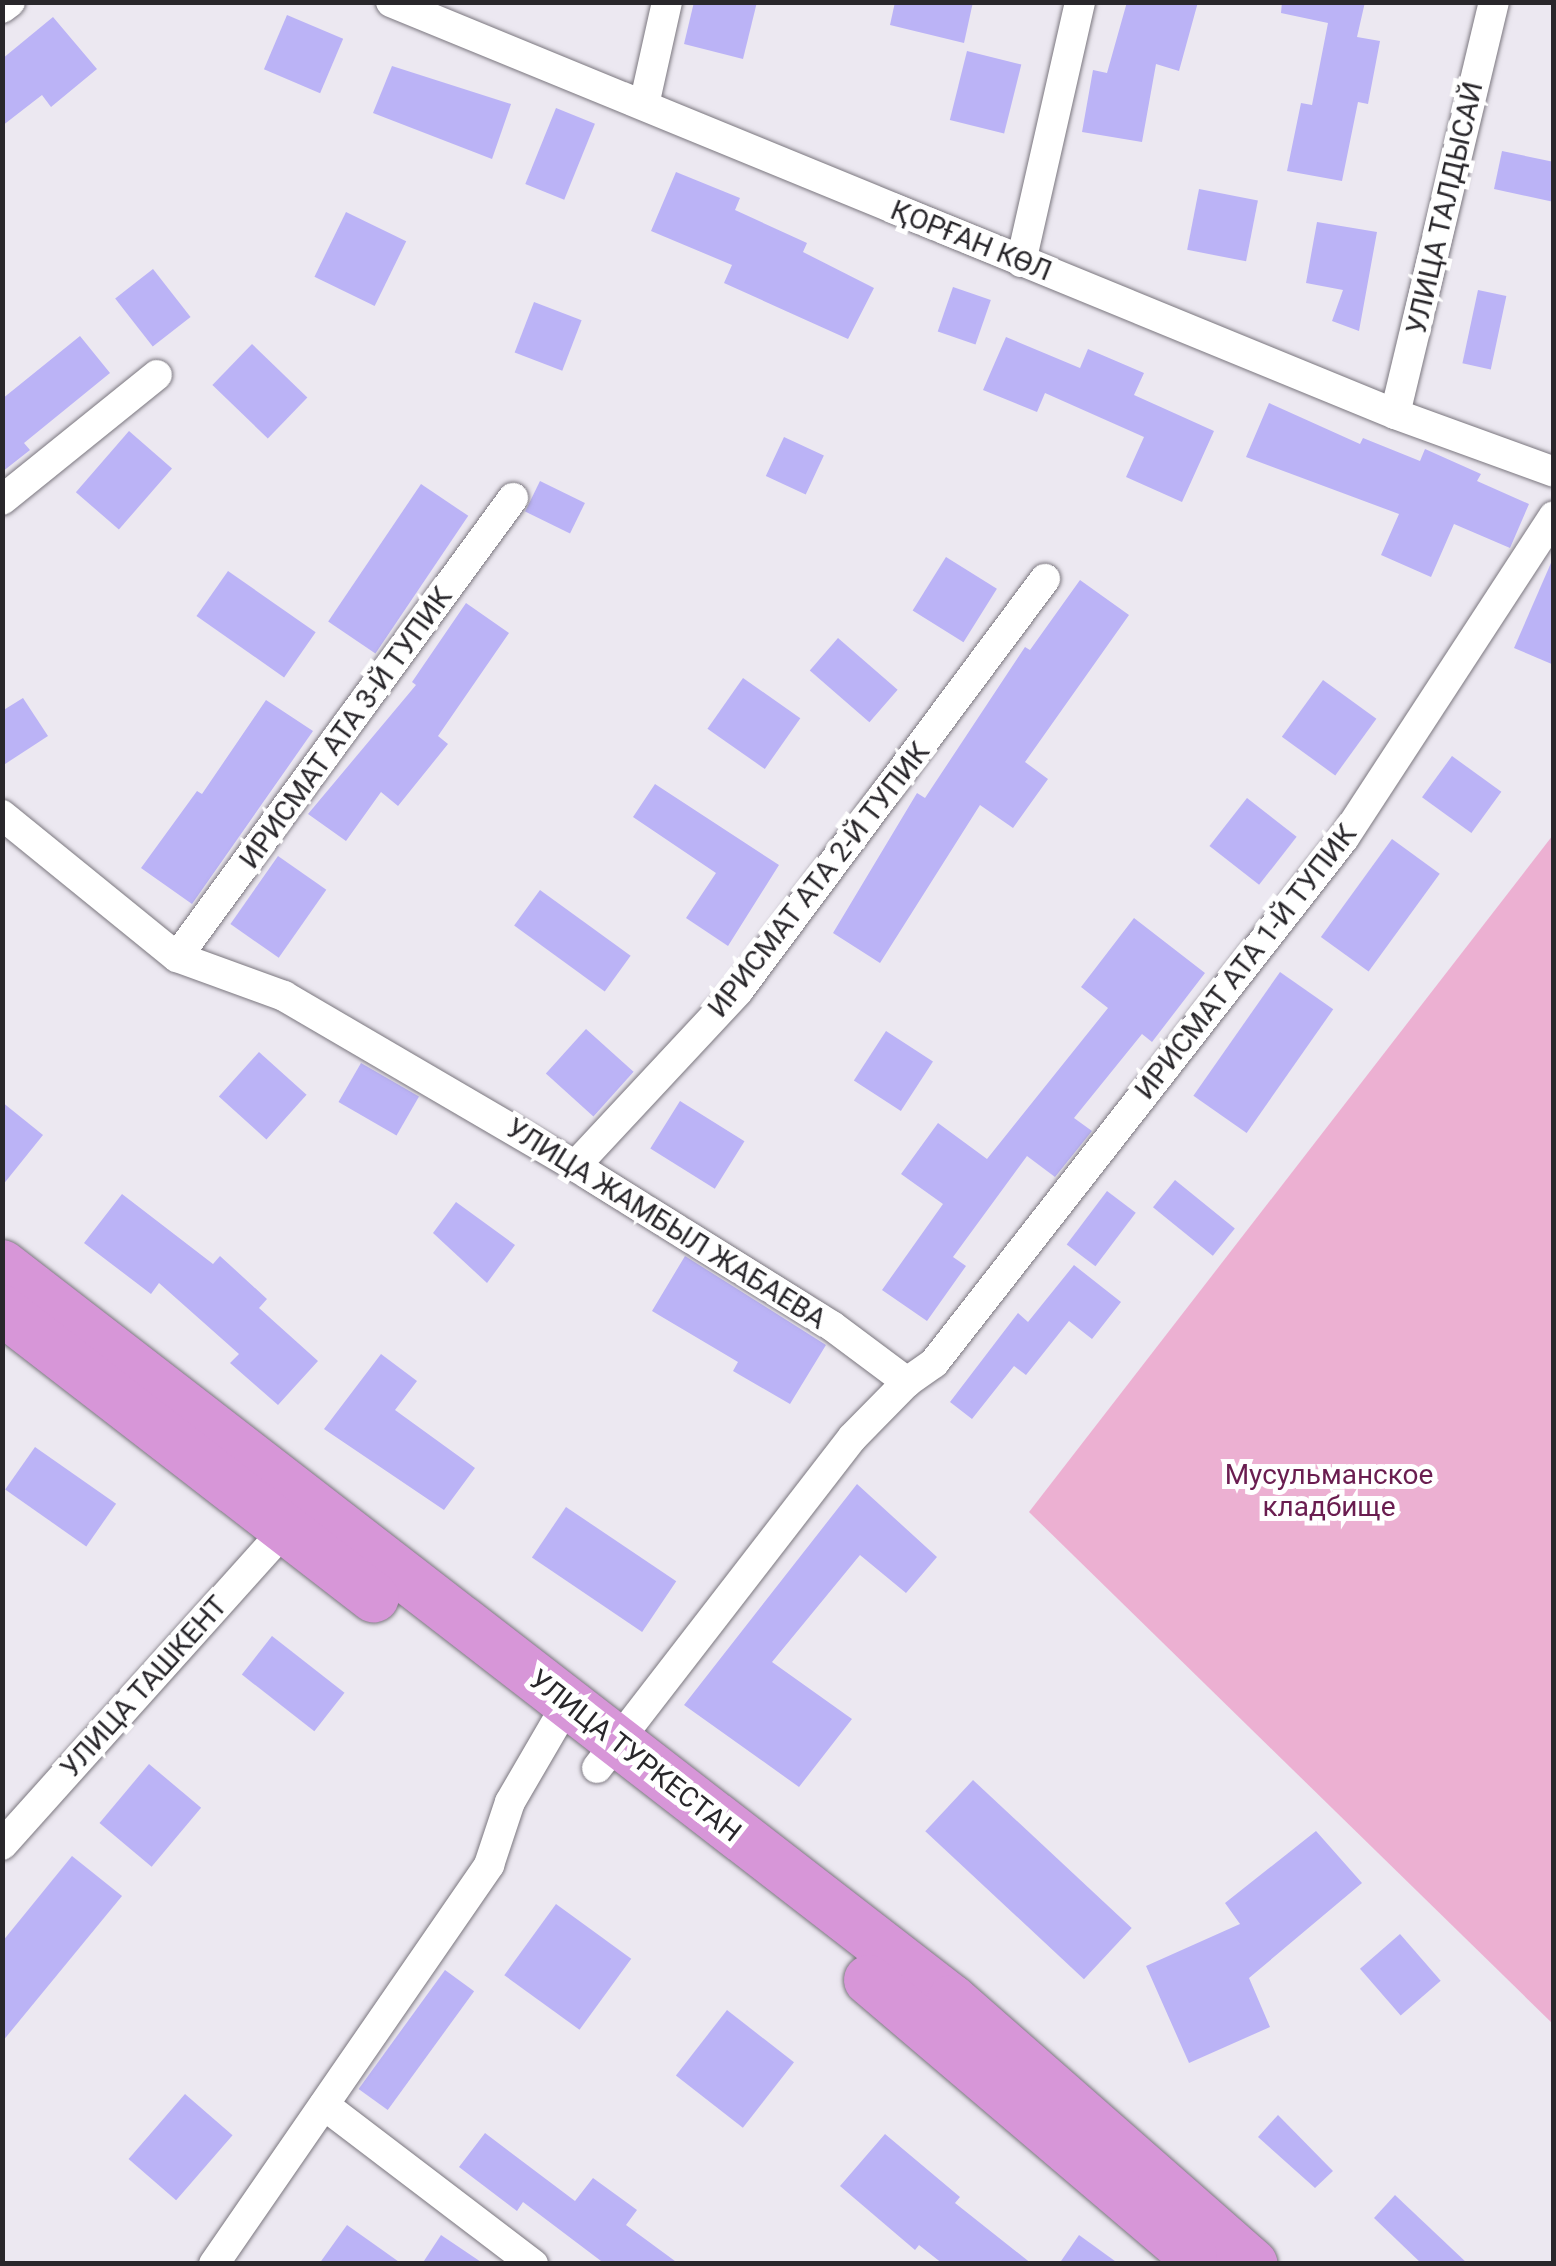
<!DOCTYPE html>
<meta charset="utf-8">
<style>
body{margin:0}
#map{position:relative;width:1556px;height:2266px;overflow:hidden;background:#ece8f1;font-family:Roboto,sans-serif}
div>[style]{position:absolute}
.green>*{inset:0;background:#ecb0d2}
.building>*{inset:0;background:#bbb3f6;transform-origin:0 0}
.roads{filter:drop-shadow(0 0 2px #7b777f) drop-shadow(0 0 2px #7b777f)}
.minor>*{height:30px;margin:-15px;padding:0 15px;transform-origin:15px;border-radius:15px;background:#fff}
.trunk>*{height:50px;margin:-25px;padding:0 25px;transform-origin:25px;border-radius:25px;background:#d796d8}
span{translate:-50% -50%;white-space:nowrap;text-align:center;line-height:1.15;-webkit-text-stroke:10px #fff;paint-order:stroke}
.street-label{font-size:28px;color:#29272b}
.park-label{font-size:28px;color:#6a1d50}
.frame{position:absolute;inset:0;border:5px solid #29272b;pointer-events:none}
</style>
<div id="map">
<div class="green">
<i style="clip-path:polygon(1553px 835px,1553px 2024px,1029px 1512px)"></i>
</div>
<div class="building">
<i style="clip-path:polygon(694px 2px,757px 2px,743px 59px,684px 44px)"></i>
<i style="clip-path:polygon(895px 2px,973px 2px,964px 43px,890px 25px)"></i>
<i style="clip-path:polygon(1127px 2px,1198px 2px,1179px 71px,1156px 64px,1142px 142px,1082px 132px,1093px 70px,1107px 73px)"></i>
<i style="clip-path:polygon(1282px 2px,1365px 2px,1357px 37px,1380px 41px,1368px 104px,1358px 102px,1342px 181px,1287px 171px,1301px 103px,1312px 105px,1328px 23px,1281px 13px)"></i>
<i style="left:287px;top:15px;width:61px;height:59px;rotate:23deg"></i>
<i style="clip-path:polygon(53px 17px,97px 69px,51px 107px,42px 95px,2px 126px,2px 59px)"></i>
<i style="left:967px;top:51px;width:56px;height:71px;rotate:14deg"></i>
<i style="clip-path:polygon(392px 66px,511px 104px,492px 159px,373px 113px)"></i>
<i style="left:556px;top:108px;width:42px;height:82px;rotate:22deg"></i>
<i style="clip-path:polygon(1502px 151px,1554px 162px,1554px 202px,1494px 189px)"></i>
<i style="clip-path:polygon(676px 172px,740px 198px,735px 210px,807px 243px,803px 252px,874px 288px,848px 339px,724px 283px,732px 265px,651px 231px)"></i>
<i style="left:1199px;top:189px;width:60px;height:62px;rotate:11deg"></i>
<i style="left:346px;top:212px;width:67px;height:72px;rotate:26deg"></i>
<i style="clip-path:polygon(1317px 222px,1377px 232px,1359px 331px,1332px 321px,1343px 290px,1306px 283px)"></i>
<i style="left:153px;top:269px;width:61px;height:48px;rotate:52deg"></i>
<i style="left:953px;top:287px;width:40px;height:47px;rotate:19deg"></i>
<i style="left:1478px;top:290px;width:29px;height:75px;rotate:12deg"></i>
<i style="left:534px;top:302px;width:51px;height:54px;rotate:21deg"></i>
<i style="clip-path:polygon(80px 336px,110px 373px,24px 443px,30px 450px,2px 472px,2px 399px)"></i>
<i style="clip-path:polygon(1006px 337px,1080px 368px,1088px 349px,1144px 373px,1134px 395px,1214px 431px,1182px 502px,1126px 477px,1144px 437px,1045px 393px,1037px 412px,983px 390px)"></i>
<i style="left:252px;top:344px;width:77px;height:57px;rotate:44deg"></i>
<i style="clip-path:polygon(1269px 403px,1360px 444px,1363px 438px,1420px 461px,1425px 449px,1481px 474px,1477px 481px,1529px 504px,1510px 548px,1454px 524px,1431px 577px,1381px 555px,1399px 514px,1246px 457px)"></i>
<i style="left:129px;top:431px;width:57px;height:81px;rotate:41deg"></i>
<i style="left:784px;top:437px;width:44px;height:43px;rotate:25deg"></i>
<i style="left:540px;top:481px;width:50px;height:34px;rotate:26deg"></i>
<i style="left:421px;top:484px;width:57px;height:166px;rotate:34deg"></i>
<i style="clip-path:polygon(1554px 556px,1554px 665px,1514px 648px)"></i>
<i style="left:946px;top:557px;width:60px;height:63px;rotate:32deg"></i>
<i style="left:228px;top:571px;width:107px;height:55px;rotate:35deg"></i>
<i style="clip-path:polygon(1080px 580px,1129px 615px,1025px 762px,1048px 779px,1013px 828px,980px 805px,880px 963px,833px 933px,917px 793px,925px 798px,1025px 647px,1030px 650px)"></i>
<i style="clip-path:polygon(466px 603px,509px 633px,438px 736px,448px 744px,398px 806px,381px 792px,346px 841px,308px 814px,416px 685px,412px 682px)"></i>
<i style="left:838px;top:638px;width:79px;height:43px;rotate:41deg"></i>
<i style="left:743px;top:678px;width:70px;height:62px;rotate:35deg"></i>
<i style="left:1323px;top:680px;width:66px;height:70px;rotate:36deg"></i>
<i style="clip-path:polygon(23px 698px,48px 736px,2px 766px,2px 711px)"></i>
<i style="clip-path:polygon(266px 700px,313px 731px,192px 904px,141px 868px,197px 791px,202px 794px)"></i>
<i style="left:1452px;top:756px;width:61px;height:51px;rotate:36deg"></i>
<i style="clip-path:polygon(655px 784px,779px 865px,728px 946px,686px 918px,716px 873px,633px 817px)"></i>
<i style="left:1247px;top:798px;width:63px;height:61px;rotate:38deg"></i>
<i style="left:1392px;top:839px;width:59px;height:121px;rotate:36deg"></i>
<i style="left:278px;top:856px;width:59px;height:83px;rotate:35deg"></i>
<i style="left:540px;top:890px;width:112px;height:44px;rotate:36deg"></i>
<i style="clip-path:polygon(1134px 918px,1205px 973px,1152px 1042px,1142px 1034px,1074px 1118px,1092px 1131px,1055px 1177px,1027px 1156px,953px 1257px,966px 1266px,927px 1321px,882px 1290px,943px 1204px,901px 1174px,938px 1123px,987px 1159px,1108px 1008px,1081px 987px)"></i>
<i style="left:1280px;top:972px;width:65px;height:151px;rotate:35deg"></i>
<i style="left:586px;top:1029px;width:64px;height:60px;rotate:42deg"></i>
<i style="left:886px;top:1031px;width:56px;height:59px;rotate:33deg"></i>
<i style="left:259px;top:1052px;width:64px;height:60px;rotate:42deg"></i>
<i style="left:361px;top:1063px;width:67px;height:45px;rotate:30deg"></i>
<i style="left:680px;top:1101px;width:76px;height:56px;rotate:32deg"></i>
<i style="clip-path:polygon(2px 1102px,43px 1135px,2px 1186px)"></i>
<i style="left:1175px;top:1180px;width:77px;height:35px;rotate:39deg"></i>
<i style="left:1107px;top:1191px;width:36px;height:67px;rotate:37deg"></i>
<i style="clip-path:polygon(122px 1194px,213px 1264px,220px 1256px,267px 1299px,259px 1308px,318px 1361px,278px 1405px,230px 1363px,239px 1354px,159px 1283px,151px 1294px,84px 1243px)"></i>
<i style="clip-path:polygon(456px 1202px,515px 1245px,487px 1283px,433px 1233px)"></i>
<i style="clip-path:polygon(685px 1256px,826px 1345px,790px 1404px,733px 1371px,738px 1362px,652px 1311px)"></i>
<i style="clip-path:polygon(1074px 1265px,1121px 1302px,1092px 1339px,1069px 1321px,1026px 1375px,1014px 1366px,972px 1419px,950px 1402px,1018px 1313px,1028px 1322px)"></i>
<i style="clip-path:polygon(381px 1354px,417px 1381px,395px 1410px,475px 1468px,444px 1510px,324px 1429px)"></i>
<i style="left:35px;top:1447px;width:99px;height:52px;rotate:35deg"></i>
<i style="clip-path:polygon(857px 1484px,937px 1557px,906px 1593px,860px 1555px,772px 1662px,852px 1719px,799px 1787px,684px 1705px)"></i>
<i style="left:566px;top:1507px;width:133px;height:61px;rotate:34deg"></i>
<i style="left:272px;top:1636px;width:92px;height:49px;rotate:38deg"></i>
<i style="left:149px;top:1764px;width:68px;height:77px;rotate:40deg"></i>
<i style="left:973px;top:1780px;width:217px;height:70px;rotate:43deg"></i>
<i style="clip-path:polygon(1316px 1831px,1362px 1883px,1249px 1978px,1270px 2027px,1189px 2063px,1146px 1966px,1240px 1924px,1225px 1903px)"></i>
<i style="clip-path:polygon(72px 1856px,122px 1896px,2px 2042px,2px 1942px)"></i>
<i style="left:556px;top:1904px;width:93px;height:88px;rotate:36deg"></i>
<i style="left:1400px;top:1934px;width:62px;height:53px;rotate:49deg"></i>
<i style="left:445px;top:1970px;width:36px;height:147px;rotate:36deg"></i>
<i style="left:727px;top:2010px;width:85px;height:83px;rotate:38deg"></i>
<i style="left:185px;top:2094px;width:63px;height:86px;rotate:41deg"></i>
<i style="clip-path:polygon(1278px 2115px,1333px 2171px,1315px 2188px,1258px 2137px)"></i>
<i style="clip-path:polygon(485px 2133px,575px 2201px,593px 2178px,637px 2210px,626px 2225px,679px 2264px,605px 2264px,523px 2202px,517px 2211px,459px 2167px)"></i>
<i style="clip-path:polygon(885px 2134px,960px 2197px,955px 2203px,1032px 2264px,943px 2264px,919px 2245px,915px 2250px,840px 2186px)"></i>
<i style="clip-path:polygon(1395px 2195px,1468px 2264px,1422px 2264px,1374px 2218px)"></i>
<i style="clip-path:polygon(347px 2225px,402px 2264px,319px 2264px)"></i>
<i style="clip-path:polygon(441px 2235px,484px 2264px,422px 2264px)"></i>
<i style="clip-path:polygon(1079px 2235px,1119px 2264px,1059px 2264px)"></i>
</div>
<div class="roads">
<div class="minor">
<i style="left:391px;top:2px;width:1085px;rotate:22.31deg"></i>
<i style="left:1395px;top:414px;width:169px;rotate:20deg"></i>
<i style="left:2px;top:8px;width:10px;rotate:-37deg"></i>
<i style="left:644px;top:105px;width:106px;rotate:-77.4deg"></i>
<i style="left:1021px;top:262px;width:267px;rotate:-77.2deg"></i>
<i style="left:1395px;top:414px;width:424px;rotate:-76.5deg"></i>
<i style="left:2px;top:500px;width:199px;rotate:-38.9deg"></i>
<i style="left:2px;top:815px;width:225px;rotate:39.1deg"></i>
<i style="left:177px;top:957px;width:114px;rotate:20deg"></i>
<i style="left:284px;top:996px;width:337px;rotate:30.3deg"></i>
<i style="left:575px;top:1166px;width:303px;rotate:31.9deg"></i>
<i style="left:832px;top:1326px;width:94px;rotate:36.7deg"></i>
<i style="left:907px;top:1382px;width:78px;rotate:134.5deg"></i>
<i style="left:852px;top:1438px;width:417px;rotate:127.7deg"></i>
<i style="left:177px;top:957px;width:569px;rotate:-53.79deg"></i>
<i style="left:575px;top:1166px;width:239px;rotate:-47deg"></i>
<i style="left:738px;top:991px;width:514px;rotate:-53.31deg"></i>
<i style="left:907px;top:1382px;width:33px;rotate:-35deg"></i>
<i style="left:934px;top:1363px;width:666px;rotate:-52.01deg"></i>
<i style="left:1344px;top:838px;width:384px;rotate:-56.9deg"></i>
<i style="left:2px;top:1845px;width:423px;rotate:-48.1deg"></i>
<i style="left:324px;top:2105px;width:263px;rotate:37.3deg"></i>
<i style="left:214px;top:2264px;width:485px;rotate:-55.4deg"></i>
<i style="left:489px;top:1865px;width:66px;rotate:-71.6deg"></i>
<i style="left:510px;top:1802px;width:113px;rotate:-59.8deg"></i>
</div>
<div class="trunk">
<i style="left:2px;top:1265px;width:1201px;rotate:37.73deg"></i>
<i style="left:952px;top:2000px;width:400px;rotate:41.3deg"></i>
<i style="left:2px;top:1310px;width:470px;rotate:37.7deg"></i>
<i style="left:869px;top:1980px;width:424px;rotate:40.4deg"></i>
</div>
</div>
<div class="street-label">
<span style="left:1445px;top:208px;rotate:-77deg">УЛИЦА ТАЛДЫСАЙ</span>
<span style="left:971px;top:241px;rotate:22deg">ҚОРҒАН КӨЛ</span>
<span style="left:346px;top:728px;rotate:-54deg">ИРИСМАТ АТА 3-Й ТУПИК</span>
<span style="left:819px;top:880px;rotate:-52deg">ИРИСМАТ АТА 2-Й ТУПИК</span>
<span style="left:1246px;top:962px;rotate:-52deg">ИРИСМАТ АТА 1-Й ТУПИК</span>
<span style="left:666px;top:1224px;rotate:32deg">УЛИЦА ЖАМБЫЛ ЖАБАЕВА</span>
<span style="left:144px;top:1687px;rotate:-48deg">УЛИЦА ТАШКЕНТ</span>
<span style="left:635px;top:1756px;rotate:38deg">УЛИЦА ТУРКЕСТАН</span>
</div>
<div class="park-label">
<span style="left:1329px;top:1491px">Мусульманское<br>кладбище</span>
</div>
<div class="frame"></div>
</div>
